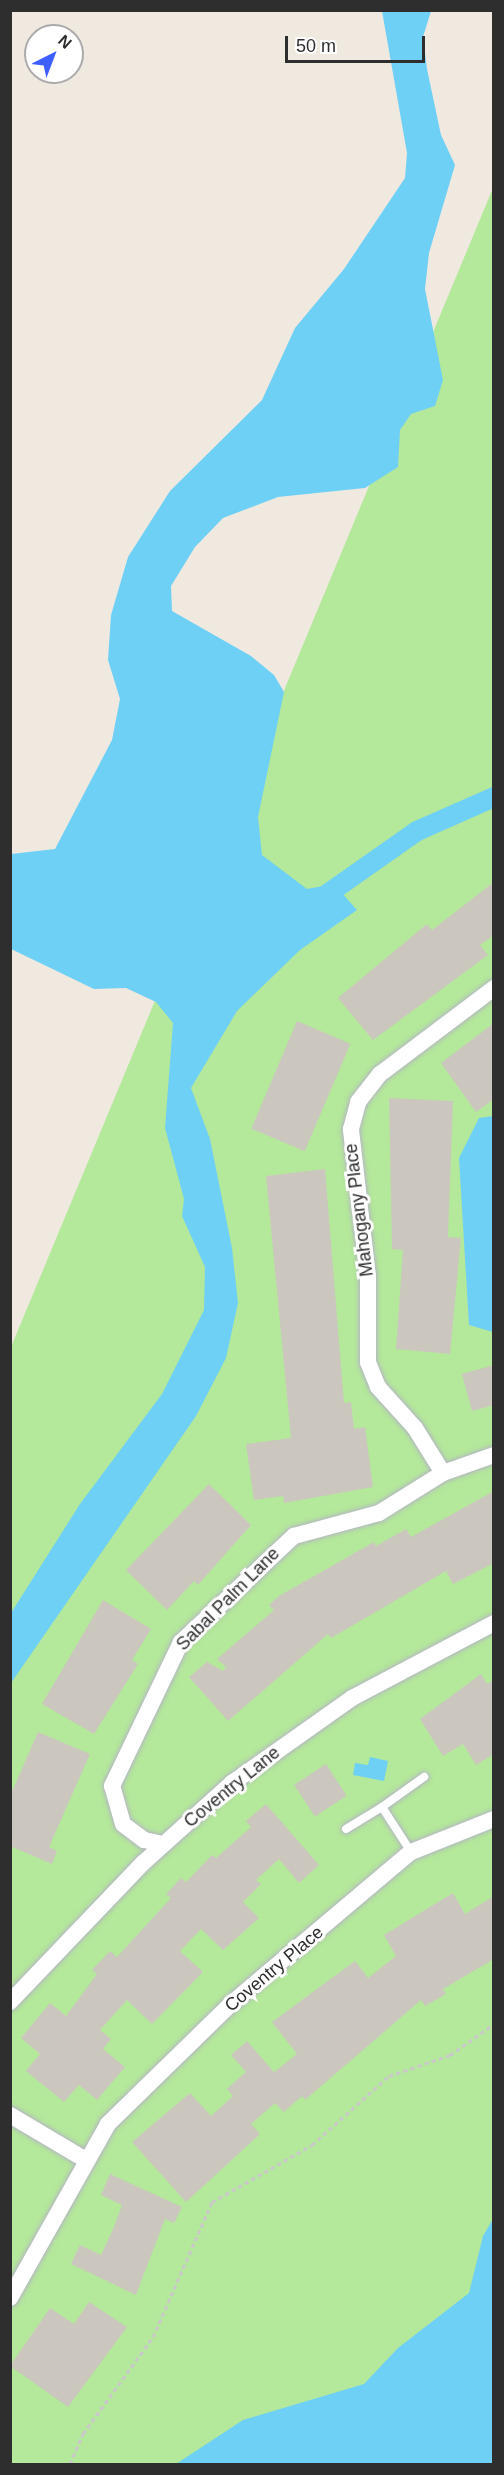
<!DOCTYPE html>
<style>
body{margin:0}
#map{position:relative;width:504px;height:2475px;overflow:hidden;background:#f0e9e0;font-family:Helvetica,sans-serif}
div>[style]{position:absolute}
.green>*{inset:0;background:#b4e89a}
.water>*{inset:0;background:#6fd0f6}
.canal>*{height:20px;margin:-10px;padding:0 10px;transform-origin:10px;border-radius:10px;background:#6fd0f6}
.building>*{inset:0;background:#cbc7be;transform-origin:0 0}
.path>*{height:3px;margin-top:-1.5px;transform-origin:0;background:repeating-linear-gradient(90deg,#c9c9c9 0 4.5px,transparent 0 7.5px)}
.roads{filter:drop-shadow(0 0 2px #b4b6c2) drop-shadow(0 0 2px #b4b6c2)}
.lane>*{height:8px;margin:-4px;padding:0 4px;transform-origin:4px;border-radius:4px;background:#fff}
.street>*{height:16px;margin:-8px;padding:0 8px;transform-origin:8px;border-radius:8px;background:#fff}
span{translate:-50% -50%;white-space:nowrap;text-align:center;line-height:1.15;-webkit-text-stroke:6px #fff;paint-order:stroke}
.street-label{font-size:18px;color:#2e2e2e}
.frame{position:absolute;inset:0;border:12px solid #2e2e2e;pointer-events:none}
.north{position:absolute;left:24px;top:24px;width:60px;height:60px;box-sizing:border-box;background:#fff;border:2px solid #ababab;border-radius:50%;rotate:42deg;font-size:16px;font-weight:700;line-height:24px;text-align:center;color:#2e2e2e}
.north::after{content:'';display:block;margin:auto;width:21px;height:27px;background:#3e5eff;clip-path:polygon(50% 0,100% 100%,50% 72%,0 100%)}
.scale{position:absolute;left:285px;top:36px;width:140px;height:27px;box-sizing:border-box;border:3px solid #2e2e2e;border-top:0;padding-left:8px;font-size:18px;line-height:21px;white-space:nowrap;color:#2e2e2e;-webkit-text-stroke:4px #fff;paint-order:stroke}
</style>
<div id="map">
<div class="green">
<i style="clip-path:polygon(493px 188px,493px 2464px,11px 2464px,11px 1347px)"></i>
</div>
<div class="water">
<i style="clip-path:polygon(382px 11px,431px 11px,423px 37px,427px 69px,441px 135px,455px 165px,429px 253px,425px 289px,443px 380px,435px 406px,411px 414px,400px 430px,398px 467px,365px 488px,278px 497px,223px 518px,195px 547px,171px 586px,172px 611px,251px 656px,274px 675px,284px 692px,258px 817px,262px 855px,307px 889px,334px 884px,357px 910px,300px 950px,237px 1011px,191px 1088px,210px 1139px,232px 1248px,238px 1303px,226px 1358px,196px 1416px,11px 1683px,11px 1613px,80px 1504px,162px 1394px,204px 1310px,205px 1267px,182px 1216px,184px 1199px,165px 1128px,173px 1023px,156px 1002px,126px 988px,94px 989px,11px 949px,11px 854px,55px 849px,112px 740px,120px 699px,108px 660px,111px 615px,128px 557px,170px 491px,262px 400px,295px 328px,344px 269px,405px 178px,407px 153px)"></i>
<i style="clip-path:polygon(493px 1116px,494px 1116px,493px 1332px,469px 1325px,459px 1158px,479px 1118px)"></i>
<i style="clip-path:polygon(370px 1757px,388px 1761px,384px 1781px,353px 1775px,355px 1763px,368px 1765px)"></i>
<i style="clip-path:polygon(493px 2219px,493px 2464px,176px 2464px,243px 2420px,364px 2384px,398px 2348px,469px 2293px,483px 2236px)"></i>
</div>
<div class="canal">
<i style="left:316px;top:902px;width:123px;rotate:-35.1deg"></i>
<i style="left:417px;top:831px;width:84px;rotate:-23.8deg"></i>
</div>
<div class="building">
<i style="clip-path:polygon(494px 882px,494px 935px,480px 945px,488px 955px,373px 1040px,338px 998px,427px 924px,432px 930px)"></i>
<i style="left:297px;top:1021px;width:58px;height:117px;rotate:23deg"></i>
<i style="clip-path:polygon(494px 1023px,494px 1099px,476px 1112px,441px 1063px)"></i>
<i style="clip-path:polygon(389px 1098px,453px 1101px,448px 1237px,461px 1238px,450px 1354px,396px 1349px,403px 1250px,392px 1249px)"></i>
<i style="clip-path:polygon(325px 1169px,344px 1403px,351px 1402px,354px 1429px,365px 1427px,373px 1487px,284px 1503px,283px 1496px,254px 1500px,246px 1444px,291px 1438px,266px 1176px)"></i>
<i style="clip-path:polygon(494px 1365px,494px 1405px,472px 1411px,462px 1374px)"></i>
<i style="clip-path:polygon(209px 1484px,251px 1525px,198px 1585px,194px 1581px,167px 1610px,126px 1570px)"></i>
<i style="clip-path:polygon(494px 1491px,494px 1563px,453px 1584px,446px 1571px,331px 1638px,328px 1634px,228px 1721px,189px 1677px,207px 1662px,223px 1671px,226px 1667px,217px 1659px,274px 1610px,269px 1605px,279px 1596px,374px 1542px,376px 1546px,406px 1529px,411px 1537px)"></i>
<i style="clip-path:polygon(103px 1600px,151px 1629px,132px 1660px,138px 1664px,94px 1734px,42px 1704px)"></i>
<i style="clip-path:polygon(481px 1674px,487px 1684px,494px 1680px,494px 1754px,476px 1765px,463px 1744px,443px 1756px,420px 1719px)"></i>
<i style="clip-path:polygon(38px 1732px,90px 1754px,49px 1847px,57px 1851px,52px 1864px,10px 1846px,10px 1796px)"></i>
<i style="left:326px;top:1764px;width:38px;height:38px;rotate:57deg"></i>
<i style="clip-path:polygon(266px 1804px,319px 1865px,299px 1883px,279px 1859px,256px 1880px,261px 1884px,243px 1902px,259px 1918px,223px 1950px,201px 1929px,180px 1951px,203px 1972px,152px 2024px,127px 2000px,100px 2030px,111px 2039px,103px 2049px,125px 2067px,97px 2100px,79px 2085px,64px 2102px,26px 2071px,40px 2054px,21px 2038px,50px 2003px,66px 2016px,97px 1974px,92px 1970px,110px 1951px,117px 1957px,171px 1898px,166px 1894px,181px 1878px,186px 1882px,212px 1855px,216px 1858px,251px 1827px,246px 1821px)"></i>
<i style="clip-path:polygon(453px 1893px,465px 1914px,494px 1896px,494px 1959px,443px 1989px,446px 1994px,425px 2006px,421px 2000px,305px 2100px,302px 2096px,284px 2112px,275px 2103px,251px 2124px,260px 2134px,186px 2202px,132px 2142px,190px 2093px,211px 2116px,233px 2096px,227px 2089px,246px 2072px,231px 2055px,247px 2041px,274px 2072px,297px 2054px,272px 2022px,355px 1961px,368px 1978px,396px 1956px,384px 1935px)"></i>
<i style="clip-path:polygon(110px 2174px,182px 2207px,174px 2223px,165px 2219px,136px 2295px,71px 2264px,80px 2245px,101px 2255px,114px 2227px,122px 2205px,101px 2195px)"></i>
<i style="clip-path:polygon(89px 2302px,127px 2327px,68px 2407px,10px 2366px,50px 2308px,74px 2324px)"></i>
</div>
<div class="path">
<i style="left:70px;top:2464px;width:33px;rotate:-67deg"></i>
<i style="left:83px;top:2434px;width:120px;rotate:-54.2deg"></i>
<i style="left:153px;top:2337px;width:147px;rotate:-66.4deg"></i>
<i style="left:212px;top:2202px;width:115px;rotate:-29.7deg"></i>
<i style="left:312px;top:2145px;width:103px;rotate:-41.9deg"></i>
<i style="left:389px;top:2076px;width:65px;rotate:-19deg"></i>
<i style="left:450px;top:2055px;width:54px;rotate:-35.2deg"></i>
</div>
<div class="roads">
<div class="lane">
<i style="left:382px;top:1807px;width:52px;rotate:-35.5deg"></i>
<i style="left:346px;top:1829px;width:42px;rotate:-31.4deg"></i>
<i style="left:382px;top:1807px;width:54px;rotate:57.2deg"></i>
</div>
<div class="street">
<i style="left:443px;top:1473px;width:53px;rotate:-121.9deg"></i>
<i style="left:415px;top:1428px;width:55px;rotate:-132.1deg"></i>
<i style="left:378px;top:1387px;width:27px;rotate:-112deg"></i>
<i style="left:368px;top:1362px;width:85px;rotate:-90deg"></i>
<i style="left:368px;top:1277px;width:149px;rotate:-96.6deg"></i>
<i style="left:351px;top:1129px;width:28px;rotate:-75deg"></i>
<i style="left:358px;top:1102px;width:36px;rotate:-52deg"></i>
<i style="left:380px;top:1074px;width:143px;rotate:-37deg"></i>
<i style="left:162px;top:1844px;width:18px;rotate:-167deg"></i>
<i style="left:144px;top:1840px;width:26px;rotate:-143deg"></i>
<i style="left:123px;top:1824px;width:40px;rotate:-106deg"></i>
<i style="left:112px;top:1786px;width:160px;rotate:-64.4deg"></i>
<i style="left:181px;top:1642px;width:155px;rotate:-43.2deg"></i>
<i style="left:294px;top:1536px;width:88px;rotate:-15.1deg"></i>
<i style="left:379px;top:1513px;width:75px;rotate:-32deg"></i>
<i style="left:443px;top:1473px;width:54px;rotate:-19.4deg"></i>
<i style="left:10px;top:2002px;width:192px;rotate:-46.3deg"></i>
<i style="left:143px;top:1863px;width:120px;rotate:-42deg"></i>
<i style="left:232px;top:1783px;width:147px;rotate:-35.3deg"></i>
<i style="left:352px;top:1698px;width:161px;rotate:-27.8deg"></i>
<i style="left:10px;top:2115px;width:86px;rotate:30.7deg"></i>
<i style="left:10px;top:2298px;width:200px;rotate:-60.6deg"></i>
<i style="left:108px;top:2124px;width:173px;rotate:-44.3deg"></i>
<i style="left:232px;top:2003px;width:234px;rotate:-40.2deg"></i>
<i style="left:411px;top:1852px;width:89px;rotate:-21.7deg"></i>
</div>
</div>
<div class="street-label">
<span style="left:359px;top:1210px;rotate:-97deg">Mahogany Place</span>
<span style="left:228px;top:1599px;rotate:-45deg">Sabal Palm Lane</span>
<span style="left:232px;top:1787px;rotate:-39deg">Coventry Lane</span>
<span style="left:274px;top:1969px;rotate:-40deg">Coventry Place</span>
</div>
<div class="frame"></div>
<div class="north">N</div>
<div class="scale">50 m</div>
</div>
